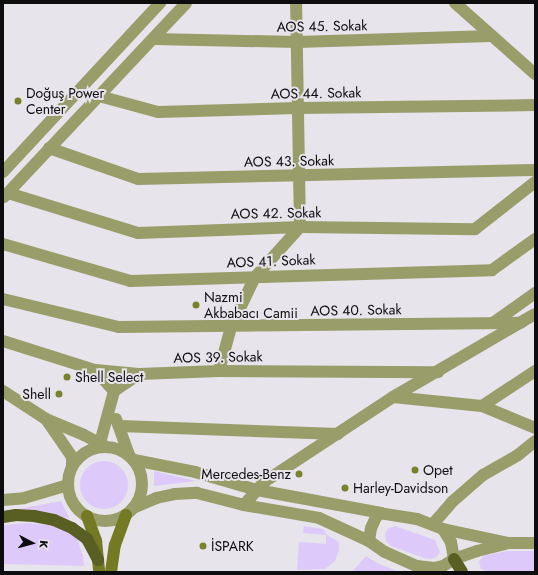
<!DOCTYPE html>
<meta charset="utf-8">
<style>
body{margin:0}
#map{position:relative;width:538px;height:575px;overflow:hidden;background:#e7e4eb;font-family:Jost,sans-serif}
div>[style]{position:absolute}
.green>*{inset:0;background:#ddcafa}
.round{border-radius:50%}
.street>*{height:12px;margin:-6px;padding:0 6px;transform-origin:6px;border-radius:6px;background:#989d6a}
.street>.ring{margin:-6px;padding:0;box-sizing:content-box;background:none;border:12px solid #989d6a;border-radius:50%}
.secondary>*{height:12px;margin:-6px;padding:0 6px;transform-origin:6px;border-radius:6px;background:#747923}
.primary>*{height:12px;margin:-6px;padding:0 6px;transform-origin:6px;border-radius:6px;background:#595e23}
.dots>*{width:11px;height:11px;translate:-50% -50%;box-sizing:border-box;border:2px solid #e7e4eb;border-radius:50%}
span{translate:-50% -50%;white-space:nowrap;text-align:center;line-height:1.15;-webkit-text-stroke:4px #e7e4eb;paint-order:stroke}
.street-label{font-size:14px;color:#0d0c0e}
.poi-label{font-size:14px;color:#0d0c0e}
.left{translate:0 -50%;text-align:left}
.right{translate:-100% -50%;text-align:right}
.frame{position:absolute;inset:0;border:4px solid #0d0c0e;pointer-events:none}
.north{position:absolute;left:12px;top:523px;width:40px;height:40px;-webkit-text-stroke:3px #e7e4eb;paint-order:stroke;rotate:96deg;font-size:11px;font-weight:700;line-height:16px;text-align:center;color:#0d0c0e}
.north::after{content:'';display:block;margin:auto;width:14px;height:18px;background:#0d0c0e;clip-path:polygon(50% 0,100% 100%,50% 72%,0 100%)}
</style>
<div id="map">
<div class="green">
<i class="round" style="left:80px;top:461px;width:48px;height:48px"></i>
<i style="clip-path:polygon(154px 471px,196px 481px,154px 486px)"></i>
<i style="clip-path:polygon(61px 501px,70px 519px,39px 511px,18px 509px)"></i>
<i style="clip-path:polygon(28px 523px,49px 525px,67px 530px,77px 538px,83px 556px,84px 566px,3px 564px,3px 525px)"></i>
<i style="clip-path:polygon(304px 526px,323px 529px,327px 535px,339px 542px,339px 550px,335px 561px,325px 569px,297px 570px,299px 542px,326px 544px,326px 535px,303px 533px)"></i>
<i style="clip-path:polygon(395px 526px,435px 540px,440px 552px,437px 557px,430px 559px,424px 558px,391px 546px,386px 541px,385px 534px,388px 529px)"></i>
<i style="clip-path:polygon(507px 551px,535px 551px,535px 572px,489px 572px,481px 569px,479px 562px,483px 556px)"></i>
<i style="clip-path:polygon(366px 556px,377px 563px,399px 572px,352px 572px)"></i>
</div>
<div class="street">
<i style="left:455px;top:3px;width:107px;rotate:41.6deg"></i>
<i style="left:154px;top:39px;width:143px;rotate:1.2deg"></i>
<i style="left:297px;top:42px;width:194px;rotate:-1.8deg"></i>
<i style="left:99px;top:96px;width:61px;rotate:15.2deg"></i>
<i style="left:158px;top:112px;width:140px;rotate:-1.6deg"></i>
<i style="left:298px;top:108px;width:237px;rotate:-0.7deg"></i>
<i style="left:49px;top:148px;width:94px;rotate:19.2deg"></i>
<i style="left:138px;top:179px;width:397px;rotate:-1.3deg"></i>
<i style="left:3px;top:172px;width:231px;rotate:-47.1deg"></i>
<i style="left:8px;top:193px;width:136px;rotate:17.1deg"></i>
<i style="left:138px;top:233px;width:162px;rotate:-2.1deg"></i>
<i style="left:300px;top:227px;width:175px;rotate:0.7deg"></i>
<i style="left:475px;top:229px;width:76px;rotate:-38.1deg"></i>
<i style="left:4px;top:197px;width:266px;rotate:-46.8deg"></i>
<i style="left:3px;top:244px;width:132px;rotate:16.2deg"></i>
<i style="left:130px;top:281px;width:362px;rotate:-1.7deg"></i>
<i style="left:492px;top:270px;width:53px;rotate:-35.8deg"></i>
<i style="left:3px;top:299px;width:119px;rotate:13.6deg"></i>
<i style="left:119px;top:327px;width:402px;rotate:-0.6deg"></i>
<i style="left:493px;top:323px;width:52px;rotate:-35.5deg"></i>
<i style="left:3px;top:341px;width:96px;rotate:17.5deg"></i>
<i style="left:95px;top:370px;width:44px;rotate:5.2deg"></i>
<i style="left:139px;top:374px;width:80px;rotate:-2.1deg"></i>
<i style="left:219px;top:371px;width:219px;rotate:0.3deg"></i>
<i style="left:95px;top:370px;width:28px;rotate:48deg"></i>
<i style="left:219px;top:371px;width:46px;rotate:-74.7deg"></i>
<i style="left:231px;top:327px;width:55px;rotate:-64.4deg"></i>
<i style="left:255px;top:277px;width:67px;rotate:-48deg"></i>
<i style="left:300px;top:227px;width:224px;rotate:-91deg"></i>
<i style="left:3px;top:391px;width:51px;rotate:33.1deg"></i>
<i style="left:46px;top:419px;width:41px;rotate:22.8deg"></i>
<i style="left:84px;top:435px;width:24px;rotate:28deg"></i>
<i style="left:393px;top:397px;width:89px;rotate:5.8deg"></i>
<i style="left:482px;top:406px;width:57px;rotate:22.5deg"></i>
<i style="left:482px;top:406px;width:64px;rotate:-33.4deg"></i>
<i style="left:46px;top:419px;width:46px;rotate:55.6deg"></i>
<i style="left:72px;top:457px;width:9px;rotate:90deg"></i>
<i style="left:116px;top:419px;width:38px;rotate:70deg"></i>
<i style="left:120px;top:426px;width:218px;rotate:2.1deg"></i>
<i style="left:100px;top:443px;width:54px;rotate:-74.9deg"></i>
<i style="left:114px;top:391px;width:30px;rotate:-34deg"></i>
<i class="ring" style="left:68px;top:447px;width:62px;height:62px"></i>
<i style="left:134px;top:460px;width:62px;rotate:11.1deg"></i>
<i style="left:195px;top:472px;width:65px;rotate:16.2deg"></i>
<i style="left:257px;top:490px;width:126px;rotate:10.5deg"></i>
<i style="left:3px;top:500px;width:21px;rotate:-5deg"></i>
<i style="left:24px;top:498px;width:46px;rotate:-16.5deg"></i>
<i style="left:244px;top:505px;width:30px;rotate:-49deg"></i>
<i style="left:264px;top:482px;width:154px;rotate:-33.4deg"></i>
<i style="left:393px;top:397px;width:164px;rotate:-30.3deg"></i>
<i style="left:133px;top:508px;width:25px;rotate:-23deg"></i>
<i style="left:156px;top:498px;width:19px;rotate:-12deg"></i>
<i style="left:175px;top:494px;width:22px;rotate:-3deg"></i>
<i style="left:197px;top:493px;width:49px;rotate:14.3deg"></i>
<i style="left:244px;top:505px;width:76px;rotate:9.8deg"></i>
<i style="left:319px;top:518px;width:55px;rotate:24.7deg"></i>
<i style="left:369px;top:541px;width:19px;rotate:35deg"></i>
<i style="left:385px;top:552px;width:35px;rotate:24deg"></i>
<i style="left:417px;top:566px;width:17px;rotate:7deg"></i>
<i style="left:434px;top:568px;width:9px;rotate:-13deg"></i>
<i style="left:443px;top:566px;width:13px;rotate:-32deg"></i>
<i style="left:454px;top:559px;width:17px;rotate:-100deg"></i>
<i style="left:451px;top:542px;width:15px;rotate:-122deg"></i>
<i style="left:443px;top:529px;width:28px;rotate:-159deg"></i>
<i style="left:417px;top:519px;width:36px;rotate:-171deg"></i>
<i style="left:381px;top:513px;width:6px;rotate:141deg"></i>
<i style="left:376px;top:517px;width:12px;rotate:114deg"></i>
<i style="left:371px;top:528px;width:13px;rotate:99deg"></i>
<i style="left:433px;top:524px;width:29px;rotate:-49deg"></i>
<i style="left:452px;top:502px;width:41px;rotate:-41.1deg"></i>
<i style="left:483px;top:475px;width:40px;rotate:-29.7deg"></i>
<i style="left:518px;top:455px;width:22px;rotate:-39deg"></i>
<i style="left:443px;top:529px;width:66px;rotate:12.2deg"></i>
<i style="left:508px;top:543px;width:27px"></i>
<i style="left:454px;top:559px;width:24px;rotate:-19deg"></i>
<i style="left:477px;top:551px;width:29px;rotate:-14deg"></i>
</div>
<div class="secondary">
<i style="left:87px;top:516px;width:27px;rotate:70deg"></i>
<i style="left:96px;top:541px;width:31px;rotate:84deg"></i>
<i style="left:111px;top:572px;width:27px;rotate:-82deg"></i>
<i style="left:115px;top:545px;width:32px;rotate:-70deg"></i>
</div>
<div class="primary">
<i style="left:3px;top:517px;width:13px;rotate:-9deg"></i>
<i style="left:16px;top:515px;width:18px;rotate:3deg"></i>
<i style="left:34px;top:516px;width:20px;rotate:11deg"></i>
<i style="left:54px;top:520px;width:20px;rotate:24deg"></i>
<i style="left:72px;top:528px;width:19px;rotate:36deg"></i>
<i style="left:87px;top:539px;width:24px;rotate:62deg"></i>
<i style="left:454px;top:559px;width:15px;rotate:58deg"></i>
</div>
<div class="dots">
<i style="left:18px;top:101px;background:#7a812b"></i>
<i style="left:196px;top:305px;background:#7a812b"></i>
<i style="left:67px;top:377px;background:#7a812b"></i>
<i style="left:59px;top:394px;background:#7a812b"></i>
<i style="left:415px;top:470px;background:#7a812b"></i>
<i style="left:299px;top:474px;background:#7a812b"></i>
<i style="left:345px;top:488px;background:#7a812b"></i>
<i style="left:203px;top:546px;background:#7a812b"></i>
</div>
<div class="street-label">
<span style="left:322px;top:26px;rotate:-1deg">AOS 45. Sokak</span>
<span style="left:316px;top:93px;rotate:-1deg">AOS 44. Sokak</span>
<span style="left:289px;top:161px;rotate:-1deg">AOS 43. Sokak</span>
<span style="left:276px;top:213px;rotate:-1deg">AOS 42. Sokak</span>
<span style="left:271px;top:261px;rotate:-2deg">AOS 41. Sokak</span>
<span style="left:356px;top:310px;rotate:-1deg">AOS 40. Sokak</span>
<span style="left:218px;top:357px;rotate:-1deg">AOS 39. Sokak</span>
</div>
<div class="poi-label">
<span class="left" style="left:26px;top:101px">Doğuş Power<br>Center</span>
<span class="left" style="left:204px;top:305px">Nazmi<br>Akbabacı Camii</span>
<span class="left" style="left:75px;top:377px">Shell Select</span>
<span class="right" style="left:51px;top:394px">Shell</span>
<span class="left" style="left:423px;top:470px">Opet</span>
<span class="right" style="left:291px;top:474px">Mercedes-Benz</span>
<span class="left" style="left:353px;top:488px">Harley-Davidson</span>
<span class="left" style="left:211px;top:546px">İSPARK</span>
</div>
<div class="frame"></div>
<div class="north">K</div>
</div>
